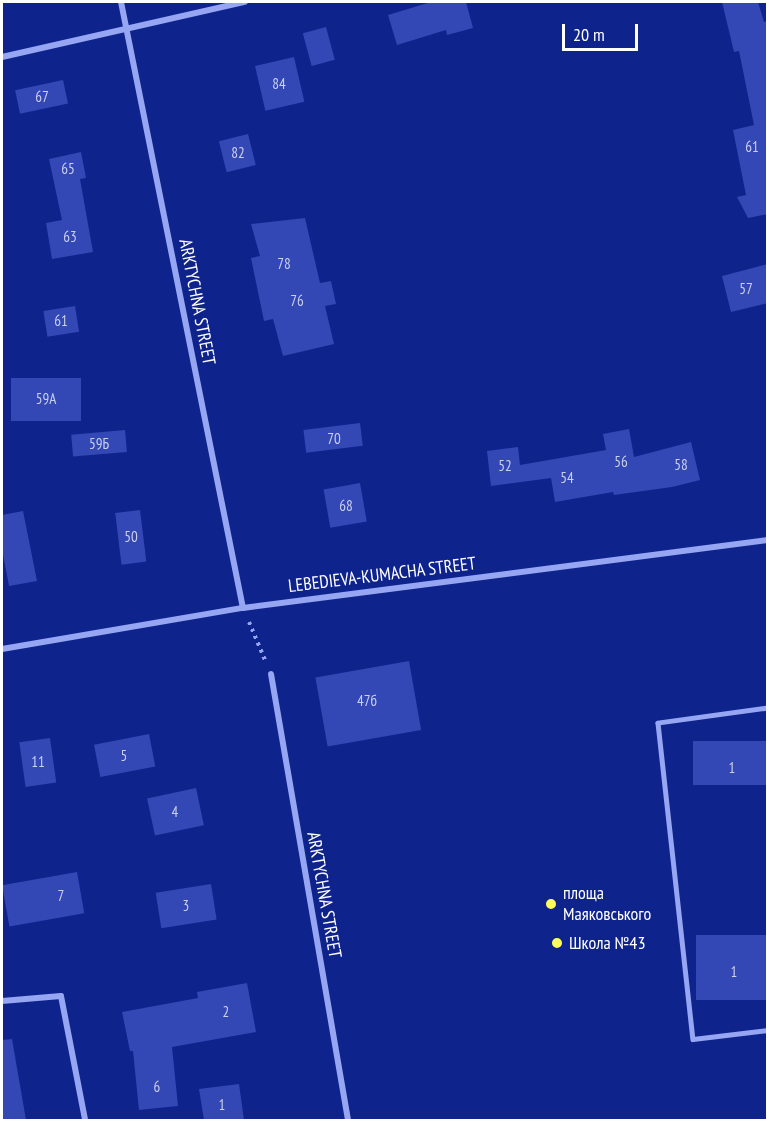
<!DOCTYPE html>
<meta charset="utf-8">
<style>
body{margin:0}
#map{position:relative;width:769px;height:1122px;overflow:hidden;background:#0f238c;font-family:"PT Sans Narrow",sans-serif}
div>[style]{position:absolute}
.building>*{inset:0;background:#3348b4;transform-origin:0 0}
.path>*{height:4px;margin-top:-2px;transform-origin:0;background:repeating-linear-gradient(90deg,#96a6f3 0 3px,transparent 0 7.5px)}
.service>*{height:4.5px;margin:-2.25px;padding:0 2.25px;transform-origin:2.25px;border-radius:2.25px;background:#96a6f3}
.minor>*{height:6px;margin:-3px;padding:0 3px;transform-origin:3px;border-radius:3px;background:#96a6f3}
.dots>*{width:16px;height:16px;translate:-50% -50%;box-sizing:border-box;border:3px solid #0f238c;border-radius:50%}
span{translate:-50% -50%;white-space:nowrap;text-align:center;line-height:1.15;-webkit-text-stroke:4.5px #0f238c;paint-order:stroke}
.number-label{font-size:15px;color:#ccd1ec}
.number-label span{-webkit-text-stroke-width:0}
.street-label{font-size:18px;color:#fff}
.poi-label{font-size:18px;color:#fff}
.left{translate:0 -50%;text-align:left}
.frame{position:absolute;inset:0;border:3px solid #fff;pointer-events:none}
.scale{position:absolute;left:562px;top:24px;width:76px;height:27px;box-sizing:border-box;border:3px solid #fff;border-top:0;padding-left:8px;font-size:18px;line-height:21px;white-space:nowrap;color:#fff;-webkit-text-stroke:4px #0f238c;paint-order:stroke}
</style>
<div id="map">
<div class="building">
<i style="clip-path:polygon(431px 2px,466px 2px,473px 28px,447px 35px,446px 30px,397px 45px,388px 15px)"></i>
<i style="clip-path:polygon(722px 2px,758px 2px,764px 22px,768px 21px,768px 214px,748px 218px,737px 197px,746px 195px,733px 130px,754px 125px,739px 51px,734px 52px)"></i>
<i style="left:326px;top:27px;width:34px;height:24px;rotate:75deg"></i>
<i style="left:294px;top:57px;width:46px;height:40px;rotate:77deg"></i>
<i style="left:63px;top:80px;width:24px;height:49px;rotate:78deg"></i>
<i style="left:248px;top:134px;width:32px;height:30px;rotate:76deg"></i>
<i style="clip-path:polygon(81px 152px,86px 178px,80px 179px,93px 252px,52px 259px,46px 223px,62px 220px,49px 159px)"></i>
<i style="clip-path:polygon(305px 218px,320px 283px,331px 281px,336px 304px,325px 306px,334px 344px,283px 356px,273px 319px,264px 321px,251px 258px,260px 256px,251px 224px)"></i>
<i style="clip-path:polygon(768px 264px,768px 303px,731px 312px,722px 276px)"></i>
<i style="left:75px;top:306px;width:26px;height:32px;rotate:81deg"></i>
<i style="left:11px;top:378px;width:70px;height:43px"></i>
<i style="left:360px;top:423px;width:23px;height:57px;rotate:83deg"></i>
<i style="clip-path:polygon(629px 429px,634px 457px,691px 442px,700px 480px,672px 487px,614px 495px,613px 492px,555px 502px,551px 478px,491px 486px,487px 451px,518px 447px,520px 465px,606px 450px,603px 434px)"></i>
<i style="left:125px;top:430px;width:22px;height:54px;rotate:85deg"></i>
<i style="left:360px;top:483px;width:39px;height:37px;rotate:80deg"></i>
<i style="left:140px;top:510px;width:52px;height:25px;rotate:83deg"></i>
<i style="clip-path:polygon(23px 511px,37px 581px,9px 586px,2px 549px,2px 515px)"></i>
<i style="left:409px;top:661px;width:70px;height:95px;rotate:80deg"></i>
<i style="left:149px;top:734px;width:33px;height:56px;rotate:79deg"></i>
<i style="left:50px;top:738px;width:45px;height:31px;rotate:82deg"></i>
<i style="left:768px;top:741px;width:44px;height:75px;rotate:90deg"></i>
<i style="left:196px;top:788px;width:38px;height:50px;rotate:78deg"></i>
<i style="left:77px;top:872px;width:42px;height:76px;rotate:80deg"></i>
<i style="left:211px;top:884px;width:36px;height:56px;rotate:81deg"></i>
<i style="left:768px;top:935px;width:65px;height:72px;rotate:90deg"></i>
<i style="clip-path:polygon(247px 983px,256px 1032px,172px 1047px,178px 1106px,139px 1110px,133px 1051px,130px 1051px,122px 1012px,198px 998px,197px 992px)"></i>
<i style="clip-path:polygon(12px 1039px,26px 1120px,2px 1120px,2px 1040px)"></i>
<i style="clip-path:polygon(239px 1084px,244px 1120px,204px 1120px,199px 1089px)"></i>
</div>
<div class="path">
<i style="left:249px;top:622px;width:41px;rotate:67.2deg"></i>
</div>
<div class="service">
<i style="left:768px;top:708px;width:111px;rotate:172.2deg"></i>
<i style="left:658px;top:723px;width:318px;rotate:83.7deg"></i>
<i style="left:693px;top:1039px;width:76px;rotate:-6.8deg"></i>
</div>
<div class="minor">
<i style="left:121px;top:2px;width:618px;rotate:78.62deg"></i>
<i style="left:2px;top:57px;width:249px;rotate:-12.8deg"></i>
<i style="left:2px;top:649px;width:244px;rotate:-9.7deg"></i>
<i style="left:243px;top:608px;width:529px;rotate:-7.38deg"></i>
<i style="left:271px;top:674px;width:453px;rotate:80.2deg"></i>
<i style="left:2px;top:1001px;width:59px;rotate:-4.8deg"></i>
<i style="left:61px;top:996px;width:126px;rotate:79deg"></i>
</div>
<div class="dots">
<i style="left:551px;top:904px;background:#fffe57"></i>
<i style="left:557px;top:943px;background:#fffe57"></i>
</div>
<div class="number-label">
<span style="left:279px;top:84px">84</span>
<span style="left:42px;top:97px">67</span>
<span style="left:752px;top:147px">61</span>
<span style="left:238px;top:153px">82</span>
<span style="left:68px;top:169px">65</span>
<span style="left:70px;top:237px">63</span>
<span style="left:284px;top:264px">78</span>
<span style="left:746px;top:289px">57</span>
<span style="left:297px;top:301px">76</span>
<span style="left:61px;top:321px">61</span>
<span style="left:46px;top:399px">59А</span>
<span style="left:334px;top:439px">70</span>
<span style="left:99px;top:444px">59Б</span>
<span style="left:621px;top:462px">56</span>
<span style="left:681px;top:465px">58</span>
<span style="left:505px;top:466px">52</span>
<span style="left:567px;top:478px">54</span>
<span style="left:346px;top:506px">68</span>
<span style="left:131px;top:537px">50</span>
<span style="left:367px;top:701px">47б</span>
<span style="left:124px;top:756px">5</span>
<span style="left:38px;top:762px">11</span>
<span style="left:732px;top:768px">1</span>
<span style="left:175px;top:812px">4</span>
<span style="left:61px;top:896px">7</span>
<span style="left:186px;top:906px">3</span>
<span style="left:734px;top:972px">1</span>
<span style="left:226px;top:1012px">2</span>
<span style="left:157px;top:1087px">6</span>
<span style="left:222px;top:1105px">1</span>
</div>
<div class="street-label">
<span style="left:197px;top:302px;rotate:79deg">ARKTYCHNA STREET</span>
<span style="left:382px;top:575px;rotate:-7deg">LEBEDIEVA-KUMACHA STREET</span>
<span style="left:324px;top:895px;rotate:80deg">ARKTYCHNA STREET</span>
</div>
<div class="poi-label">
<span class="left" style="left:563px;top:904px">площа<br>Маяковського</span>
<span class="left" style="left:569px;top:943px">Школа №43</span>
</div>
<div class="frame"></div>
<div class="scale">20 m</div>
</div>
